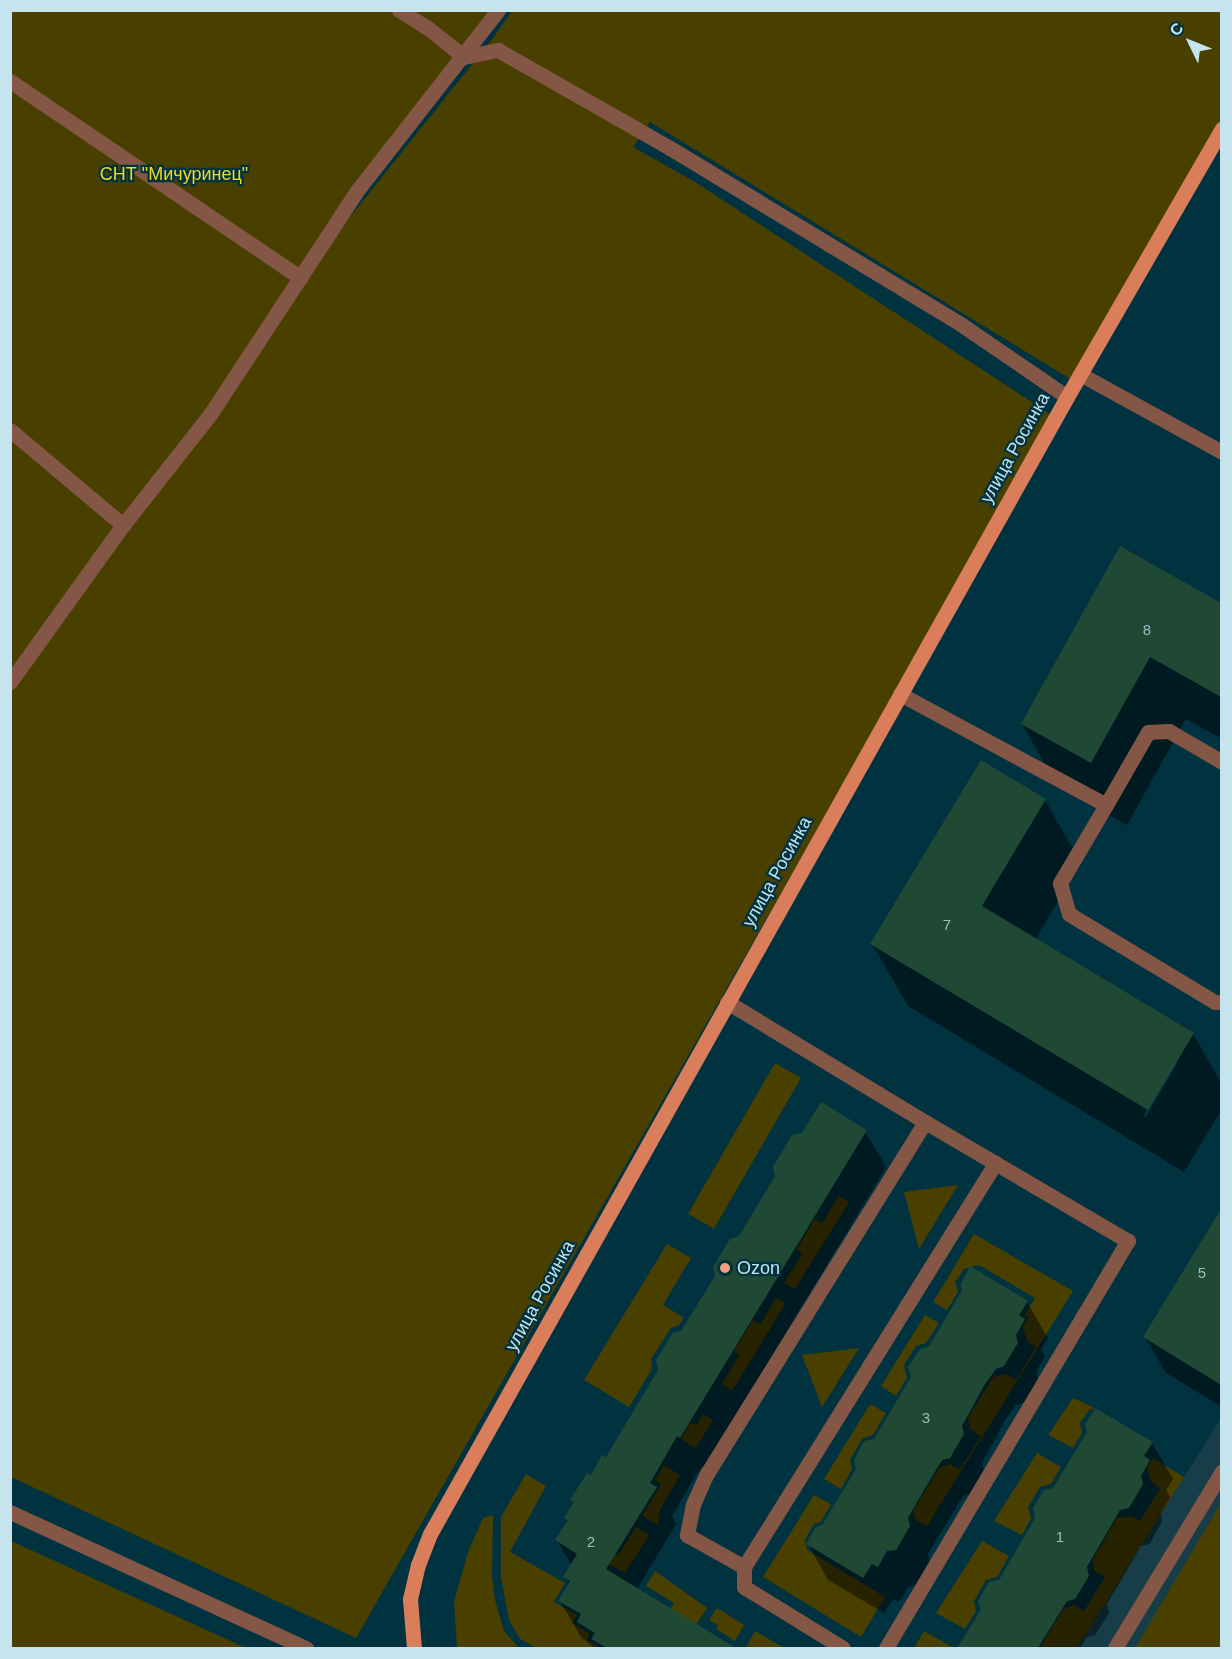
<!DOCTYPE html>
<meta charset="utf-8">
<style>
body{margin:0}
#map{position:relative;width:1232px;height:1659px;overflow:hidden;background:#00323f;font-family:Helvetica,sans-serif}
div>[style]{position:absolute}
.built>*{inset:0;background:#173d49}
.green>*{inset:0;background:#494000;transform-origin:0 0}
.shadow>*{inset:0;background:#0007}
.building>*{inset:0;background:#204935}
.lane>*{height:15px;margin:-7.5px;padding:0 7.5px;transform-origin:7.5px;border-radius:7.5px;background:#835646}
.street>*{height:15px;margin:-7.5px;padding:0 7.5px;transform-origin:7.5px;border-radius:7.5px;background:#835646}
.primary>*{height:15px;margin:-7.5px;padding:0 7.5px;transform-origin:7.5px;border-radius:7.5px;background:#d97d5b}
.dots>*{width:16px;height:16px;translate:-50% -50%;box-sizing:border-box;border:3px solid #00323f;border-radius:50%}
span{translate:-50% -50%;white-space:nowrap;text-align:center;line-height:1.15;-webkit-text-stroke:4.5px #00323f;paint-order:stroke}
.number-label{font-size:15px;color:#9cbdc0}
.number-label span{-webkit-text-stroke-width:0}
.park-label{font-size:18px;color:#f1d822}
.street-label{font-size:18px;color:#c6e4ee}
.poi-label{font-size:18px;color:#c6e4ee}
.left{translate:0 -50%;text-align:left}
.frame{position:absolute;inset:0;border:12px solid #c6e4ee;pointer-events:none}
.north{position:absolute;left:1160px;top:12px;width:60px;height:60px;-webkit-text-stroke:4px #00323f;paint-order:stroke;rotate:313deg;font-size:16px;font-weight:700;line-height:24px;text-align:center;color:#c6e4ee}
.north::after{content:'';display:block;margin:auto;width:21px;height:27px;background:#c6e4ee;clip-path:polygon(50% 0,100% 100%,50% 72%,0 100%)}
</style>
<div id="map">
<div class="built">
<i style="clip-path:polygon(1221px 1418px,1221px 1648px,1077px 1648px,1184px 1477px)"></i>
</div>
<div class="green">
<i style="clip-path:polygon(11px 11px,498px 11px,306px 272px,493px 38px,512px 11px,1221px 11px,1221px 132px,1080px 385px,650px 122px,633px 147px,695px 182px,1053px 416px,356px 1638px,11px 1477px)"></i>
<i style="left:775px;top:1063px;width:30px;height:174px;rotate:30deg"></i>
<i style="clip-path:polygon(958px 1185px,919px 1249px,904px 1192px)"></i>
<i style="clip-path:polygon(839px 1196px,849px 1202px,795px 1289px,784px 1283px,802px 1254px,796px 1250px,815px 1219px,822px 1223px)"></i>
<i style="clip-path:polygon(974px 1234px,1073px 1291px,927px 1526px,916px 1520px,913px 1511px,939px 1468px,950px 1464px,960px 1469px,981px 1436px,970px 1429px,968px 1417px,993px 1377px,1007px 1374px,1016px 1380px,1036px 1347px,1027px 1341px,1023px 1326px,1029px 1317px,1025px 1315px,1035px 1298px,979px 1265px,964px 1269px,955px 1282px,958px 1292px,947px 1310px,933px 1302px)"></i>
<i style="clip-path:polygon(667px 1244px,691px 1258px,663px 1305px,684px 1318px,679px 1325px,671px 1328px,651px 1359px,652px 1369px,629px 1407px,584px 1380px)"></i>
<i style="clip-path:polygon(776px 1298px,786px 1303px,732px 1391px,722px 1384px,739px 1355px,734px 1351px,753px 1320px,760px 1325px)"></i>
<i style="clip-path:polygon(925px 1315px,939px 1323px,926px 1343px,916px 1346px,904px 1365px,907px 1378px,896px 1396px,881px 1386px)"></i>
<i style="clip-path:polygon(859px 1348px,822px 1407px,802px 1355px)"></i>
<i style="clip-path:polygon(1073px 1398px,1095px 1408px,1089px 1410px,1080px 1423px,1082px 1433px,1073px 1448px,1048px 1435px)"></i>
<i style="clip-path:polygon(870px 1404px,886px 1413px,873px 1435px,862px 1439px,850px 1460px,852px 1469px,841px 1489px,824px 1479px)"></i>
<i style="clip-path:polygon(703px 1414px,713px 1420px,696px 1448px,681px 1439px,691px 1422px,696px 1425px)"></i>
<i style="clip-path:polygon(1037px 1453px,1061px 1467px,1051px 1484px,1040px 1487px,1028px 1507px,1031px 1519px,1022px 1535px,994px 1521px)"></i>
<i style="clip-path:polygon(1153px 1458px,1184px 1477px,1077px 1648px,1040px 1648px,1063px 1609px,1074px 1605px,1084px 1611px,1105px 1577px,1094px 1570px,1093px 1559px,1117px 1518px,1131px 1516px,1140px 1521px,1160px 1488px,1151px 1482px,1147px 1468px)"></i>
<i style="clip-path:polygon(664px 1465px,680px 1475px,660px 1510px,658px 1525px,642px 1516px,661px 1484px,655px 1480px)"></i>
<i style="clip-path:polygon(526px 1474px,546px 1486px,510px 1552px,565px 1583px,554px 1602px,577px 1615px,572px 1623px,590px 1634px,587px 1640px,601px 1648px,536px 1648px,520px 1639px,509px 1620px,501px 1577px,501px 1517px)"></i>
<i style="clip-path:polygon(814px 1495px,831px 1504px,821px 1522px,814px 1524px,805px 1540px,807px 1550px,885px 1597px,861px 1637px,763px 1577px)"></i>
<i style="clip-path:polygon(1221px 1503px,1221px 1648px,1135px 1648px)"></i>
<i style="clip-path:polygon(493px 1515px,492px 1576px,495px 1600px,504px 1631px,519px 1648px,457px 1648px,454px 1602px,468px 1552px,483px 1518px)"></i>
<i style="clip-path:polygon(636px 1527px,649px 1535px,625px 1573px,607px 1563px,613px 1553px,618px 1556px)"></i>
<i style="clip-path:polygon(10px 1541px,11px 1541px,246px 1648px,11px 1648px)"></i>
<i style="clip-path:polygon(982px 1541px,1009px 1556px,997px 1577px,986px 1580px,974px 1601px,976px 1611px,965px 1629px,936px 1613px)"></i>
<i style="clip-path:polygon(655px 1571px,707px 1608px,694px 1628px,669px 1612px,674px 1603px,646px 1586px)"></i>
<i style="clip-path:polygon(717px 1608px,744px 1625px,735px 1641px,716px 1629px,718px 1625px,709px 1620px)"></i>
<i style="clip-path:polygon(755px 1631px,784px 1648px,746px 1647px)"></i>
<i style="clip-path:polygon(924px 1631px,954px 1648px,914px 1648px)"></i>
</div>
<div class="shadow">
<i style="clip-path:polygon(1120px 549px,1222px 605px,1222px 739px,1186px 719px,1127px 825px,1058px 787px,1022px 724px)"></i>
<i style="clip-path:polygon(evenodd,1045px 800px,1081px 863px,1035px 940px,1193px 1034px,1222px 1084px,1222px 1109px,1184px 1172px,908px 1006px,872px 944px,1045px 800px,1175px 1062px,1178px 1062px,1146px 1117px,1143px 1116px,1175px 1062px)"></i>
<i style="clip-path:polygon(865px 1131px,886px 1167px,701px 1473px,698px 1471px,672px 1516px,676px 1524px,637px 1589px,734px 1648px,594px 1648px,581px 1637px,560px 1601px,570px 1585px,565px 1577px,572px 1566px,557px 1540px,568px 1522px,566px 1518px,574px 1504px,572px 1500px,607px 1459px,740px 1237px)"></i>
<i style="clip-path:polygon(1222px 1212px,1222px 1407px,1166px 1373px,1145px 1337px)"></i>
<i style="clip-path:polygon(1027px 1302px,1048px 1338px,1041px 1349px,1045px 1356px,1036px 1372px,1038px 1380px,1025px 1402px,1016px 1405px,1005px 1420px,982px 1463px,984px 1471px,971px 1494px,963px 1496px,940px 1534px,928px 1554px,930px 1563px,917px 1585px,908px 1587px,899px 1602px,893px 1599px,884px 1613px,828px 1580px,808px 1544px,823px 1527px,930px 1348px)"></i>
<i style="clip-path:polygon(1152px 1443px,1173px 1479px,1166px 1490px,1170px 1497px,1161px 1513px,1162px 1521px,1150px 1544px,1141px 1546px,1107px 1604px,1109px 1613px,1095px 1635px,1087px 1637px,1080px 1648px,960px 1648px,1000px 1581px)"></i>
</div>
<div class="building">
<i style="clip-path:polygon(1120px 546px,1221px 603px,1221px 697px,1150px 657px,1091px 763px,1021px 724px)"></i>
<i style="clip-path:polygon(981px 760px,1046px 799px,982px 906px,1194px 1033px,1148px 1110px,870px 944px)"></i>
<i style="clip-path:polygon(821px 1102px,867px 1130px,680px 1438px,677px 1436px,650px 1483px,657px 1487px,606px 1569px,736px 1648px,607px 1648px,591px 1639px,595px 1633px,577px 1622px,581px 1614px,558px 1601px,570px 1581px,563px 1577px,577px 1554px,555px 1540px,568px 1520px,564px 1518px,574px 1502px,570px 1500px,587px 1473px,591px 1475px,602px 1455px,606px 1457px,658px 1370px,656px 1360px,673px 1333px,681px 1331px,715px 1276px,713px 1267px,730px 1239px,739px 1236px,775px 1176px,773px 1167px,792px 1135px,802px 1133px)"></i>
<i style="clip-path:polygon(1221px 1209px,1221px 1385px,1143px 1337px)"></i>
<i style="clip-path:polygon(970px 1266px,1028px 1301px,1019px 1315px,1025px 1319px,1016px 1335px,1018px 1343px,1004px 1366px,996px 1369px,985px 1384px,962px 1426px,964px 1434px,950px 1458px,942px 1460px,920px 1497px,908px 1518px,910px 1526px,896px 1550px,887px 1551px,878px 1567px,872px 1564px,863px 1578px,806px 1544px,816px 1527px,822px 1525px,856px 1469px,854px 1460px,864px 1441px,874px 1439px,911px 1377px,908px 1367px,920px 1349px,929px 1347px,962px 1290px,961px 1284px)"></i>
<i style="clip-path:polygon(1095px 1408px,1153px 1442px,1144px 1456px,1150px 1460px,1141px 1476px,1143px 1484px,1129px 1508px,1120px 1510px,1087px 1567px,1089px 1576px,1075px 1599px,1067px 1601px,1038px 1648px,957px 1648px,981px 1610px,978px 1601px,989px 1582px,999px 1580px,1035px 1518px,1033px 1508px,1044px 1490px,1053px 1488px,1087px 1432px,1085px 1425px)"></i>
</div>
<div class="lane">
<i style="left:399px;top:10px;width:34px;rotate:32deg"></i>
<i style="left:428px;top:28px;width:46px;rotate:38.9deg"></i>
<i style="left:464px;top:57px;width:35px;rotate:-12deg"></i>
<i style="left:498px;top:50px;width:198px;rotate:29.7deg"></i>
<i style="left:670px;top:148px;width:341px;rotate:31.2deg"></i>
<i style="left:962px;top:325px;width:127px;rotate:34.4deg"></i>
<i style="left:10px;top:81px;width:351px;rotate:34.1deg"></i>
<i style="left:10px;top:430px;width:148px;rotate:40.1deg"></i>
<i style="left:10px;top:682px;width:193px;rotate:-54.3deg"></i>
<i style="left:123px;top:525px;width:142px;rotate:-51.8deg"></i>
<i style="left:211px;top:413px;width:264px;rotate:-56.7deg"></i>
<i style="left:356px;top:192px;width:231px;rotate:-52deg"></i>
<i style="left:900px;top:694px;width:234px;rotate:28.3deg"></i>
<i style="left:1106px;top:805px;width:84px;rotate:-60.1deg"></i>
<i style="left:1148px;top:732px;width:21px;rotate:-3deg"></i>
<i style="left:1169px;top:731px;width:61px;rotate:30.3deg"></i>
<i style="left:1106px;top:805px;width:91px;rotate:120.5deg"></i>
<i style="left:1060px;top:883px;width:32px;rotate:74deg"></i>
<i style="left:1069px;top:914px;width:170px;rotate:31.1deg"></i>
<i style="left:1215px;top:1002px;width:7px"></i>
<i style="left:727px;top:1002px;width:232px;rotate:31.2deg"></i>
<i style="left:925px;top:1122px;width:413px;rotate:121.8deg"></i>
<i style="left:707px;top:1473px;width:34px;rotate:114deg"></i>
<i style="left:693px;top:1504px;width:32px;rotate:101deg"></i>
<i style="left:687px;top:1535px;width:65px;rotate:29.3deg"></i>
<i style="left:744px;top:1567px;width:20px;rotate:90deg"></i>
<i style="left:744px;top:1587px;width:116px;rotate:31.6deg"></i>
<i style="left:744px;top:1567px;width:476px;rotate:-58.1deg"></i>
<i style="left:995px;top:1163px;width:81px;rotate:-149.6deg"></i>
<i style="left:886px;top:1648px;width:474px;rotate:-59.3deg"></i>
<i style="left:1128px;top:1241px;width:154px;rotate:-149.6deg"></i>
<i style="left:1115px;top:1648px;width:207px;rotate:-58.8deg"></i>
</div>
<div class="street">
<i style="left:1080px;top:374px;width:162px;rotate:28.8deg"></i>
<i style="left:10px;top:1512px;width:326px;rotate:24.7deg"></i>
</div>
<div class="primary">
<i style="left:414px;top:1648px;width:49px;rotate:-94.7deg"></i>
<i style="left:410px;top:1599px;width:35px;rotate:-77deg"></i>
<i style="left:418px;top:1565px;width:33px;rotate:-69deg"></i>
<i style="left:430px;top:1534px;width:1303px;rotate:-60.74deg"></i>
<i style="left:1067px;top:397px;width:310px;rotate:-60deg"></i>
</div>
<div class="dots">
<i style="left:725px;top:1268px;background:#f3a082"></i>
</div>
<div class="number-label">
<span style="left:1147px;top:630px">8</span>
<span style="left:947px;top:925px">7</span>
<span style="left:1202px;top:1273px">5</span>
<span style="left:926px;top:1418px">3</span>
<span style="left:1060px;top:1537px">1</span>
<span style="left:591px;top:1542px">2</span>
</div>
<div class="park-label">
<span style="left:174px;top:174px">СНТ "Мичуринец"</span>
</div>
<div class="street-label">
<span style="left:1015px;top:448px;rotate:-61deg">улица Росинка</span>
<span style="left:777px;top:872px;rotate:-61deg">улица Росинка</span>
<span style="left:540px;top:1296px;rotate:-61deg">улица Росинка</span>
</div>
<div class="poi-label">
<span class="left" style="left:737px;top:1268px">Ozon</span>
</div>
<div class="frame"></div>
<div class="north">С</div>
</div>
